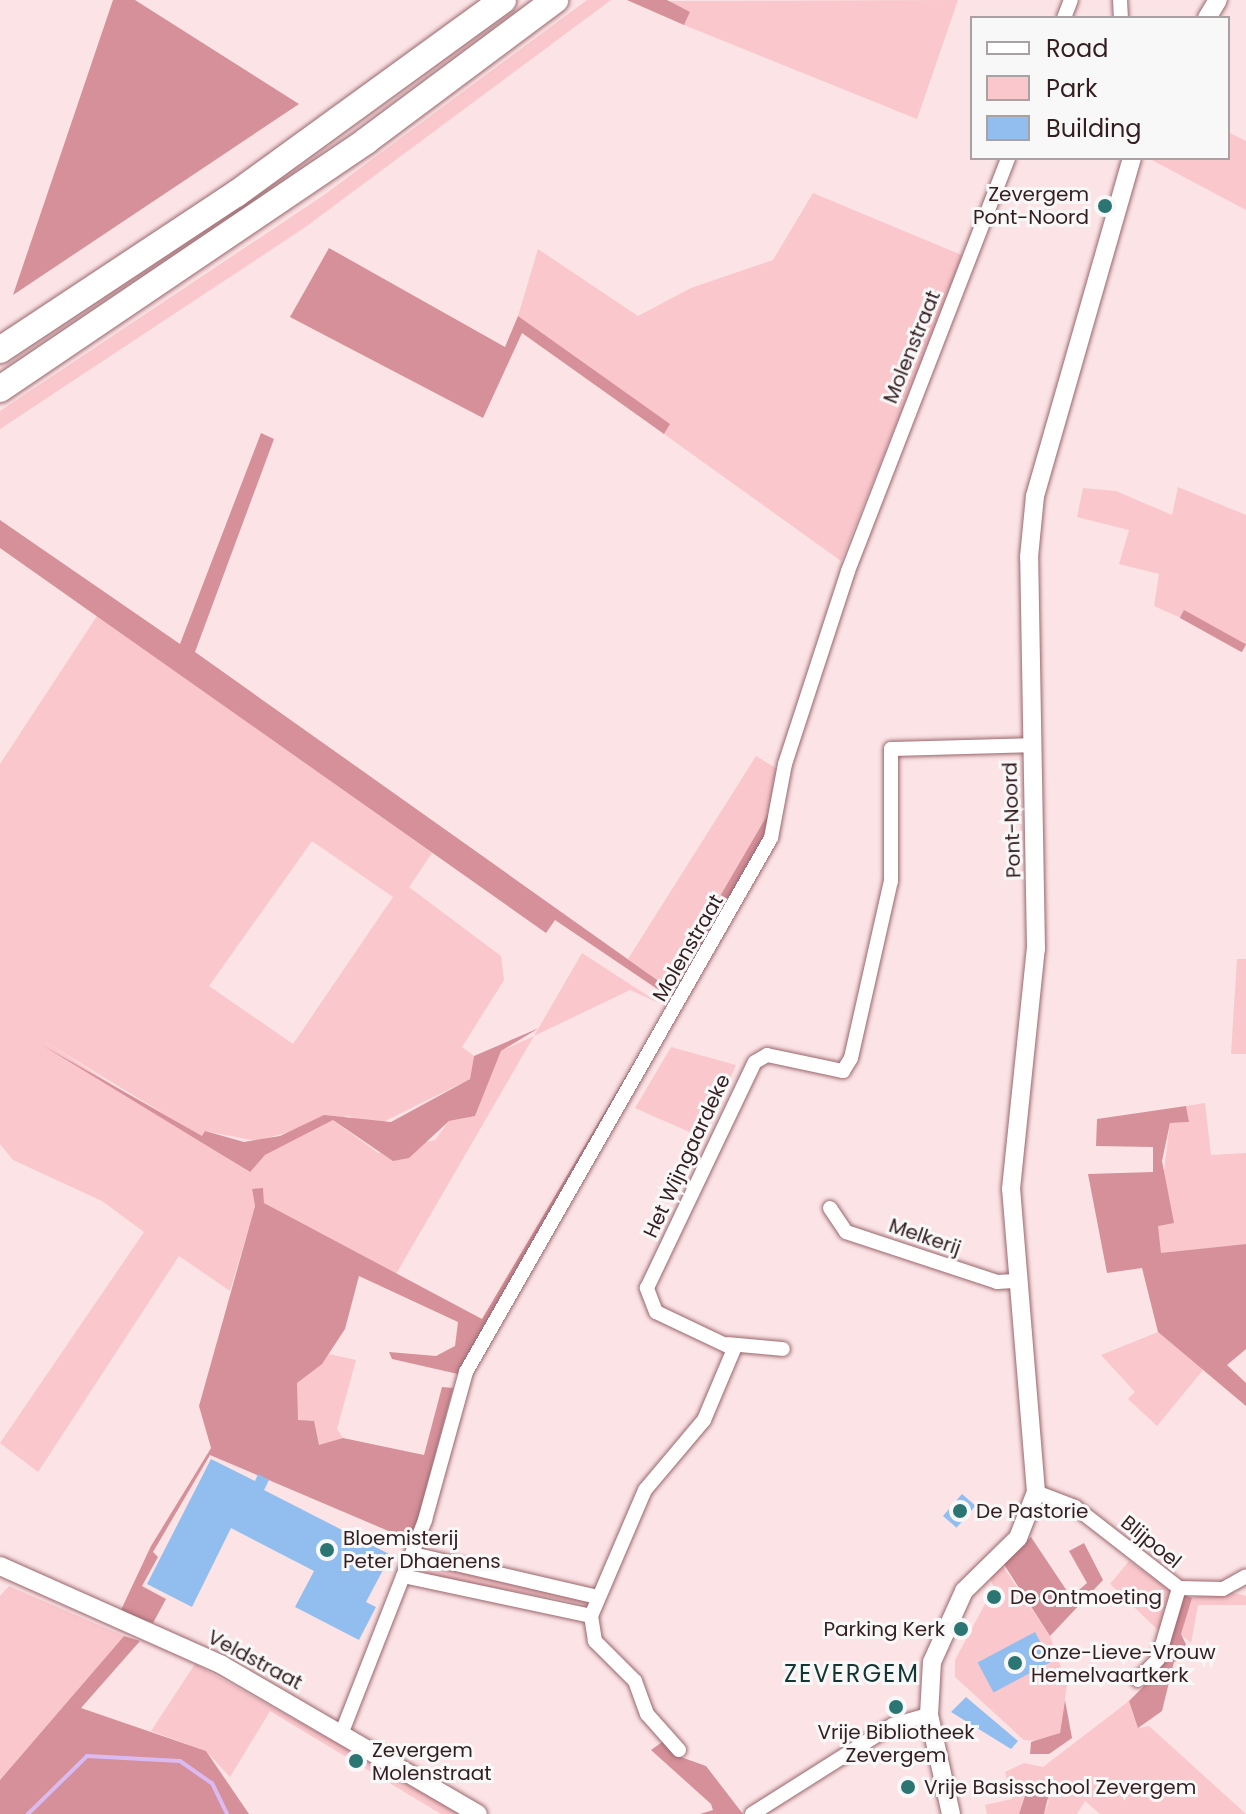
<!DOCTYPE html>
<style>
body{margin:0}
#map{position:relative;width:1246px;height:1814px;overflow:hidden;background:#fce4e6;font-family:Poppins,sans-serif}
div>[style]{position:absolute}
.green>*{inset:0;background:#f9c7cc}
.forest>*{inset:0;background:#d59099;transform-origin:0 0}
.stream>*{height:4px;margin:-2px;padding:0 2px;transform-origin:2px;border-radius:2px;background:#dbbaf2}
.building>*{inset:0;background:#92beef;transform-origin:0 0}
.roads{filter:drop-shadow(0 0 2px #9a666c) drop-shadow(0 0 2px #9a666c)}
.minor>*{height:14px;margin:-7px;padding:0 7px;transform-origin:7px;border-radius:7px;background:#fff}
.tertiary>*{height:18px;margin:-9px;padding:0 9px;transform-origin:9px;border-radius:9px;background:#fff}
.motorway>*{height:26px;margin:-13px;padding:0 13px;transform-origin:13px;border-radius:13px;background:#fff}
.dots>*{width:22px;height:22px;translate:-50% -50%;box-sizing:border-box;border:4px solid #f8f8f8;border-radius:50%}
span{translate:-50% -50%;white-space:nowrap;text-align:center;line-height:1.15;-webkit-text-stroke:6px #f8f8f8;paint-order:stroke}
.poi-label{font-size:20px;color:#341e21}
.right{translate:-100% -50%;text-align:right}
.left{translate:0 -50%;text-align:left}
.street-label{font-size:20px;color:#341e21}
.quarter-label{font-size:24px;color:#133634;letter-spacing:2px}
.legend{position:absolute;left:970px;top:16px;width:260px;height:144px;box-sizing:border-box;background:#f8f8f8;border:2px solid #aaa1a2;margin:0;padding:10px 14px;list-style:none;font-size:24px;color:#341e21}
.legend li{display:flex;align-items:center;gap:16px;height:40px}
.legend b{width:40px;border:2px solid #aaa1a2}
</style>
<div id="map">
<div class="green">
<i style="clip-path:polygon(587px 0,611px 0,304px 228px,0 429px,0 411px,324px 195px)"></i>
<i style="clip-path:polygon(958px 0,917px 119px,684px 25px,690px 12px,665px 1px)"></i>
<i style="clip-path:polygon(1228px 132px,1246px 141px,1246px 210px,1148px 158px,1228px 158px)"></i>
<i style="clip-path:polygon(813px 193px,964px 256px,841px 561px,664px 434px,669px 424px,518px 316px,538px 249px,638px 316px,691px 288px,773px 260px)"></i>
<i style="clip-path:polygon(1178px 487px,1246px 515px,1246px 644px,1184px 611px,1179px 617px,1154px 606px,1159px 574px,1119px 564px,1129px 530px,1077px 517px,1083px 488px,1116px 491px,1172px 515px)"></i>
<i style="clip-path:polygon(evenodd,97px 616px,432px 853px,409px 887px,501px 956px,504px 980px,462px 1047px,474px 1056px,470px 1079px,377px 1125px,348px 1116px,256px 1141px,205px 1131px,202px 1137px,44px 1041px,249px 1172px,265px 1155px,333px 1120px,378px 1153px,435px 1140px,449px 1121px,475px 1116px,501px 1051px,534px 1036px,582px 953px,659px 1003px,630px 990px,534px 1036px,396px 1274px,264px 1203px,263px 1189px,252px 1189px,255px 1206px,230px 1291px,179px 1256px,38px 1472px,0 1443px,144px 1232px,102px 1201px,13px 1160px,0 1144px,0 764px,97px 616px,312px 841px,393px 897px,293px 1044px,209px 986px,312px 841px)"></i>
<i style="clip-path:polygon(756px 756px,779px 770px,775px 802px,667px 987px,628px 959px)"></i>
<i style="clip-path:polygon(1237px 959px,1246px 959px,1246px 1054px,1231px 1054px)"></i>
<i style="clip-path:polygon(671px 1047px,736px 1065px,703px 1138px,635px 1108px)"></i>
<i style="clip-path:polygon(1205px 1103px,1211px 1155px,1246px 1153px,1246px 1244px,1161px 1254px,1157px 1225px,1170px 1123px,1189px 1122px,1186px 1106px)"></i>
<i style="clip-path:polygon(1158px 1332px,1203px 1370px,1157px 1426px,1128px 1399px,1135px 1392px,1101px 1355px)"></i>
<i style="clip-path:polygon(329px 1354px,356px 1360px,337px 1429px,343px 1438px,319px 1446px,298px 1421px,296px 1397px,297px 1383px)"></i>
<i style="clip-path:polygon(1129px 1561px,1171px 1591px,1160px 1632px,1110px 1584px)"></i>
<i style="clip-path:polygon(425px 1562px,585px 1601px,585px 1604px,423px 1575px)"></i>
<i style="clip-path:polygon(1002px 1565px,1050px 1636px,1067px 1685px,1060px 1733px,1040px 1741px,1024px 1740px,955px 1677px,955px 1660px,994px 1587px,989px 1577px)"></i>
<i style="clip-path:polygon(9px 1586px,124px 1636px,0 1780px,0 1596px)"></i>
<i style="clip-path:polygon(1230px 1592px,1246px 1596px,1246px 1605px,1198px 1605px,1191px 1643px,1180px 1634px,1192px 1598px)"></i>
<i style="clip-path:polygon(195px 1664px,349px 1750px,459px 1814px,441px 1814px,270px 1711px,230px 1777px,206px 1751px,151px 1731px)"></i>
<i style="clip-path:polygon(1129px 1701px,1139px 1728px,1149px 1726px,1246px 1814px,1100px 1814px,1085px 1801px,1077px 1814px,1044px 1814px,1049px 1801px,1027px 1786px,1019px 1814px,987px 1814px,985px 1805px,1012px 1799px,1005px 1772px,1024px 1763px,1043px 1767px)"></i>
</div>
<div class="forest">
<i style="clip-path:polygon(113px 0,135px 0,299px 104px,13px 295px)"></i>
<i style="clip-path:polygon(627px 0,667px 0,690px 12px,684px 25px)"></i>
<i style="clip-path:polygon(329px 248px,505px 347px,518px 316px,670px 424px,664px 434px,522px 333px,483px 418px,290px 317px)"></i>
<i style="clip-path:polygon(261px 433px,274px 439px,195px 652px,667px 987px,775px 802px,775px 825px,675px 1001px,555px 920px,546px 933px,0 548px,0 520px,180px 644px)"></i>
<i style="left:1184px;top:610px;width:71px;height:9px;rotate:29deg"></i>
<i style="clip-path:polygon(661px 1017px,458px 1374px,392px 1359px,389px 1352px,436px 1356px,455px 1346px,458px 1322px,359px 1276px,345px 1329px,322px 1364px,297px 1383px,298px 1420px,314px 1421px,319px 1445px,343px 1438px,424px 1455px,442px 1387px,453px 1388px,412px 1541px,210px 1455px,153px 1552px,158px 1557px,142px 1586px,166px 1599px,153px 1623px,120px 1612px,151px 1546px,211px 1448px,199px 1406px,255px 1206px,252px 1189px,263px 1188px,264px 1203px,482px 1319px)"></i>
<i style="clip-path:polygon(539px 1028px,501px 1051px,475px 1116px,449px 1121px,409px 1158px,393px 1161px,333px 1120px,265px 1155px,250px 1172px,42px 1045px,202px 1136px,205px 1131px,244px 1142px,280px 1136px,324px 1115px,391px 1122px,470px 1079px,474px 1056px)"></i>
<i style="clip-path:polygon(1186px 1106px,1189px 1122px,1170px 1123px,1162px 1161px,1174px 1223px,1158px 1226px,1161px 1253px,1246px 1244px,1246px 1349px,1227px 1365px,1246px 1383px,1246px 1406px,1158px 1332px,1142px 1268px,1107px 1273px,1088px 1174px,1153px 1172px,1153px 1147px,1096px 1146px,1097px 1119px)"></i>
<i style="clip-path:polygon(1031px 1537px,1071px 1597px,1087px 1583px,1069px 1551px,1084px 1543px,1103px 1580px,1050px 1636px,1003px 1563px)"></i>
<i style="clip-path:polygon(1171px 1591px,1192px 1598px,1181px 1634px,1192px 1657px,1174px 1662px,1162px 1711px,1138px 1728px,1129px 1701px,1146px 1684px,1137px 1673px,1155px 1651px)"></i>
<i style="clip-path:polygon(124px 1636px,140px 1641px,81px 1708px,206px 1751px,249px 1814px,0 1814px,0 1780px)"></i>
<i style="clip-path:polygon(1065px 1700px,1072px 1738px,1049px 1754px,1030px 1754px,1031px 1742px,1060px 1733px)"></i>
<i style="clip-path:polygon(665px 1740px,678px 1756px,706px 1766px,743px 1814px,700px 1814px,713px 1810px,711px 1804px,651px 1750px)"></i>
<i style="clip-path:polygon(1029px 1783px,1049px 1793px,1044px 1814px,1019px 1814px)"></i>
</div>
<div class="stream">
<i style="left:28px;top:1814px;width:83px;rotate:-44.5deg"></i>
<i style="left:87px;top:1756px;width:93px;rotate:3.1deg"></i>
<i style="left:180px;top:1761px;width:39px;rotate:35deg"></i>
<i style="left:212px;top:1783px;width:34px;rotate:64deg"></i>
</div>
<div class="building">
<i style="clip-path:polygon(211px 1459px,255px 1481px,258px 1474px,269px 1480px,264px 1490px,391px 1555px,366px 1602px,376px 1607px,359px 1640px,295px 1607px,314px 1571px,231px 1528px,192px 1607px,147px 1584px)"></i>
<i style="left:962px;top:1494px;width:18px;height:29px;rotate:41deg"></i>
<i style="left:1035px;top:1632px;width:34px;height:65px;rotate:62deg"></i>
<i style="clip-path:polygon(966px 1697px,1018px 1741px,1011px 1749px,951px 1712px)"></i>
</div>
<div class="roads">
<div class="minor">
<i style="left:1120px;top:0;width:18px;rotate:87deg"></i>
<i style="left:1064px;top:18px;width:19px;rotate:-69deg"></i>
<i style="left:830px;top:1208px;width:29px;rotate:56deg"></i>
<i style="left:846px;top:1232px;width:159px;rotate:18.3deg"></i>
<i style="left:997px;top:1282px;width:22px;rotate:-3deg"></i>
<i style="left:728px;top:1344px;width:55px;rotate:5.2deg"></i>
<i style="left:1036px;top:1492px;width:42px;rotate:21deg"></i>
<i style="left:1075px;top:1507px;width:132px;rotate:37.9deg"></i>
<i style="left:1179px;top:1588px;width:44px;rotate:1.3deg"></i>
<i style="left:1223px;top:1589px;width:26px;rotate:-29deg"></i>
<i style="left:413px;top:1554px;width:190px;rotate:13.1deg"></i>
<i style="left:403px;top:1576px;width:192px;rotate:12deg"></i>
<i style="left:1138px;top:1680px;width:29px;rotate:-46deg"></i>
<i style="left:1158px;top:1659px;width:74px;rotate:-73.5deg"></i>
<i style="left:342px;top:1732px;width:228px;rotate:-68.6deg"></i>
<i style="left:425px;top:1520px;width:154px;rotate:-74.5deg"></i>
<i style="left:466px;top:1372px;width:615px;rotate:-60.27deg"></i>
<i style="left:771px;top:838px;width:75px;rotate:-79.3deg"></i>
<i style="left:785px;top:764px;width:203px;rotate:-71.9deg"></i>
<i style="left:848px;top:571px;width:443px;rotate:-68.8deg"></i>
<i style="left:679px;top:1750px;width:48px;rotate:-131.6deg"></i>
<i style="left:647px;top:1714px;width:35px;rotate:-110deg"></i>
<i style="left:635px;top:1681px;width:57px;rotate:-135deg"></i>
<i style="left:595px;top:1641px;width:25px;rotate:-99deg"></i>
<i style="left:591px;top:1616px;width:137px;rotate:-66.8deg"></i>
<i style="left:645px;top:1490px;width:92px;rotate:-49.9deg"></i>
<i style="left:704px;top:1420px;width:77px;rotate:-67.1deg"></i>
<i style="left:734px;top:1349px;width:86px;rotate:-154.6deg"></i>
<i style="left:656px;top:1312px;width:26px;rotate:-111deg"></i>
<i style="left:647px;top:1288px;width:250px;rotate:-64.5deg"></i>
<i style="left:755px;top:1062px;width:14px;rotate:-30deg"></i>
<i style="left:767px;top:1055px;width:78px;rotate:11.9deg"></i>
<i style="left:843px;top:1071px;width:15px;rotate:-58deg"></i>
<i style="left:851px;top:1058px;width:181px;rotate:-77.3deg"></i>
<i style="left:891px;top:881px;width:132px;rotate:-90deg"></i>
<i style="left:891px;top:749px;width:140px;rotate:-1.6deg"></i>
<i style="left:752px;top:1814px;width:167px;rotate:-32.3deg"></i>
<i style="left:893px;top:1725px;width:37px;rotate:-16deg"></i>
</div>
<div class="tertiary">
<i style="left:1207px;top:18px;width:21px;rotate:-59deg"></i>
<i style="left:0;top:1566px;width:243px;rotate:24deg"></i>
<i style="left:222px;top:1665px;width:296px;rotate:30.2deg"></i>
<i style="left:951px;top:1814px;width:101px;rotate:-102.5deg"></i>
<i style="left:929px;top:1715px;width:53px;rotate:-86.8deg"></i>
<i style="left:932px;top:1662px;width:78px;rotate:-65.7deg"></i>
<i style="left:964px;top:1591px;width:76px;rotate:-44.5deg"></i>
<i style="left:1018px;top:1538px;width:49px;rotate:-68.6deg"></i>
<i style="left:1036px;top:1492px;width:304px;rotate:-94.7deg"></i>
<i style="left:1011px;top:1189px;width:241px;rotate:-84.1deg"></i>
<i style="left:1036px;top:949px;width:392px;rotate:-91deg"></i>
<i style="left:1029px;top:557px;width:61px;rotate:-84.4deg"></i>
<i style="left:1035px;top:496px;width:352px;rotate:-74deg"></i>
</div>
<div class="motorway">
<i style="left:0;top:350px;width:283px;rotate:-33.5deg"></i>
<i style="left:236px;top:194px;width:330px;rotate:-36deg"></i>
<i style="left:0;top:389px;width:442px;rotate:-34.1deg"></i>
<i style="left:366px;top:141px;width:236px;rotate:-36.7deg"></i>
</div>
</div>
<div class="dots">
<i style="left:1105px;top:206px;background:#2b7572"></i>
<i style="left:960px;top:1511px;background:#2b7572"></i>
<i style="left:327px;top:1550px;background:#2b7572"></i>
<i style="left:994px;top:1597px;background:#2b7572"></i>
<i style="left:961px;top:1629px;background:#2b7572"></i>
<i style="left:1015px;top:1663px;background:#2b7572"></i>
<i style="left:896px;top:1707px;background:#2b7572"></i>
<i style="left:356px;top:1761px;background:#2b7572"></i>
<i style="left:908px;top:1787px;background:#2b7572"></i>
</div>
<div class="poi-label">
<span class="right" style="left:1089px;top:206px">Zevergem<br>Pont-Noord</span>
<span class="left" style="left:976px;top:1511px">De Pastorie</span>
<span class="left" style="left:343px;top:1550px">Bloemisterij<br>Peter Dhaenens</span>
<span class="left" style="left:1010px;top:1597px">De Ontmoeting</span>
<span class="right" style="left:945px;top:1629px">Parking Kerk</span>
<span class="left" style="left:1031px;top:1664px">Onze-Lieve-Vrouw<br>Hemelvaartkerk</span>
<span style="left:896px;top:1744px">Vrije Bibliotheek<br>Zevergem</span>
<span class="left" style="left:372px;top:1762px">Zevergem<br>Molenstraat</span>
<span class="left" style="left:924px;top:1787px">Vrije Basisschool Zevergem</span>
</div>
<div class="street-label">
<span style="left:912px;top:347px;rotate:-68deg">Molenstraat</span>
<span style="left:1012px;top:820px;rotate:-92deg">Pont-Noord</span>
<span style="left:688px;top:948px;rotate:-60deg">Molenstraat</span>
<span style="left:687px;top:1156px;rotate:-65deg">Het Wijngaardeke</span>
<span style="left:925px;top:1237px;rotate:19deg">Melkerij</span>
<span style="left:1151px;top:1542px;rotate:39deg">Blijpoel</span>
<span style="left:255px;top:1660px;rotate:28deg">Veldstraat</span>
</div>
<div class="quarter-label">
<span style="left:852px;top:1674px">ZEVERGEM</span>
</div>
<ul class="legend">
<li><b style="height:10px;background:#fff"></b>Road</li>
<li><b style="height:22px;background:#f9c7cc"></b>Park</li>
<li><b style="height:22px;background:#92beef"></b>Building</li>
</ul>
</div>
